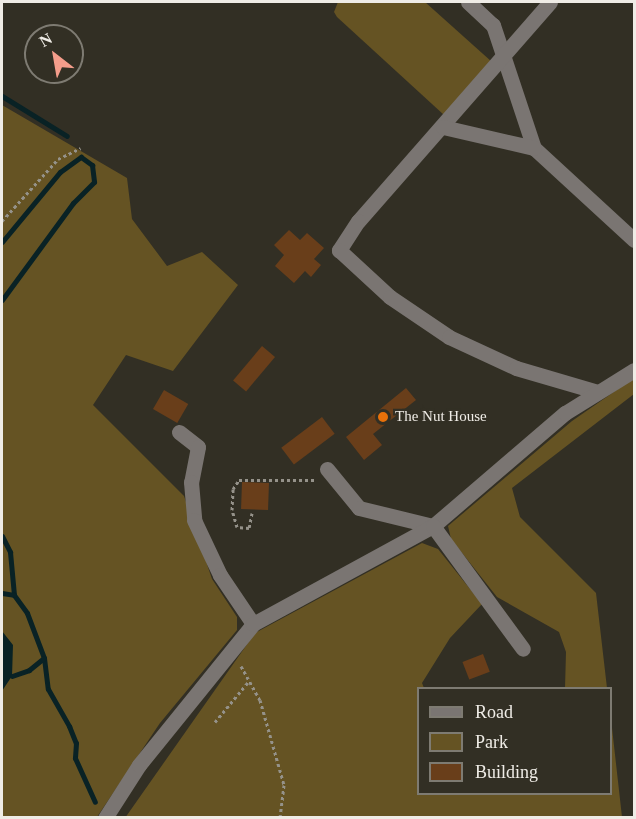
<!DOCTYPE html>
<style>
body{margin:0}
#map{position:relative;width:636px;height:819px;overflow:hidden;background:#322f24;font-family:Georgia,serif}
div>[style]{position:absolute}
.green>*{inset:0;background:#655323}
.water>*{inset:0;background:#092225}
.stream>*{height:5px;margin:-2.5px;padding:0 2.5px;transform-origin:2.5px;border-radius:2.5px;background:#092225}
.building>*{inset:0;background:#693e1a;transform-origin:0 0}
.path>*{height:3px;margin-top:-1.5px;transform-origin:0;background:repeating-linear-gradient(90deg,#95928a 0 3px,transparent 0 6px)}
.minor>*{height:15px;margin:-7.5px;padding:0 7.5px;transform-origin:7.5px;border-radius:7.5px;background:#7a7572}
.dots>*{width:16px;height:16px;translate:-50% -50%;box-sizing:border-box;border:3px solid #322f24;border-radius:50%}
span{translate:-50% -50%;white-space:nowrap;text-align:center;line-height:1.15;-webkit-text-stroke:4.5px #322f24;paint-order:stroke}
.poi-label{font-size:15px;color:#efece6}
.left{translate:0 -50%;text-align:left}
.frame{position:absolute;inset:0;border:3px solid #efece6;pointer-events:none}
.legend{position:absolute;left:417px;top:687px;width:195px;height:108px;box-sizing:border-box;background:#322f24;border:2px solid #7e7b72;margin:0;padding:8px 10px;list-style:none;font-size:18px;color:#efece6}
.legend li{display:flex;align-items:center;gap:12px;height:30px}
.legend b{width:30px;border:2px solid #7e7b72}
.north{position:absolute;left:24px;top:24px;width:60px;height:60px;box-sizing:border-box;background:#322f24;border:2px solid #7e7b72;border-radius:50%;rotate:329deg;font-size:16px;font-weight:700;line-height:24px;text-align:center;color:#efece6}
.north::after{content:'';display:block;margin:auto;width:21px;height:27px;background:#f49d8b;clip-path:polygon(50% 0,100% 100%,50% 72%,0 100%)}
</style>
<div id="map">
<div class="green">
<i style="clip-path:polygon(338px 2px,425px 2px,492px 62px,444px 115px,337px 17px,334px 12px)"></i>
<i style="clip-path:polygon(2px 105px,127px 178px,132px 219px,167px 266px,202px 252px,238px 285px,173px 371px,126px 355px,93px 405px,184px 496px,212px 579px,237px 617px,237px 630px,160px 723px,97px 817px,2px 817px)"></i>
<i style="clip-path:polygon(634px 378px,634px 394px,512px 488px,520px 517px,596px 593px,607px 688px,565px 688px,566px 652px,559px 632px,497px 597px,451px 539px,448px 526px,572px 421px)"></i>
<i style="clip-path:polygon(422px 543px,438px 549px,482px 604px,450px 638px,422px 683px,424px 688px,418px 688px,418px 794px,610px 794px,611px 719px,622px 817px,125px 818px,255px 633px)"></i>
</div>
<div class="water">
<i style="clip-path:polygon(2px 631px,13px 645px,12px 676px,2px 691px)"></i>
</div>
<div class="stream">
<i style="left:2px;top:96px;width:76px;rotate:31.6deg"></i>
<i style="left:2px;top:242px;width:91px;rotate:-50.4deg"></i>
<i style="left:60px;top:172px;width:26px;rotate:-36deg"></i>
<i style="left:81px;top:157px;width:14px;rotate:36deg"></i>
<i style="left:92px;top:165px;width:17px;rotate:83deg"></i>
<i style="left:94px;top:182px;width:30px;rotate:135deg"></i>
<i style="left:73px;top:203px;width:120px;rotate:126.2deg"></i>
<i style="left:2px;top:536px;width:18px;rotate:63deg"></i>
<i style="left:10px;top:552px;width:43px;rotate:84.7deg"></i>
<i style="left:14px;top:595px;width:22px;rotate:54deg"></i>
<i style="left:27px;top:613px;width:48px;rotate:69.3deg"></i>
<i style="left:44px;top:658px;width:31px;rotate:83deg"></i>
<i style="left:48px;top:689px;width:43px;rotate:60.4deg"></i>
<i style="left:69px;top:726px;width:18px;rotate:68deg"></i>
<i style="left:76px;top:743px;width:15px;rotate:94deg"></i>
<i style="left:75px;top:758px;width:48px;rotate:65.6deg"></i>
<i style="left:2px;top:593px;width:12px;rotate:9deg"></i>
<i style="left:12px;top:676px;width:18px;rotate:-19deg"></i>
<i style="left:29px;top:670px;width:19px;rotate:-39deg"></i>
</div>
<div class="building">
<i style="clip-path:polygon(289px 230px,300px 240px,307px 233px,324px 248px,314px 259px,321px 265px,311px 277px,305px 271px,294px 283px,275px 266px,284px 255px,274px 245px)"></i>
<i style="left:262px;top:346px;width:17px;height:45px;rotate:40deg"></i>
<i style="clip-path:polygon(406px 388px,416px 400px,373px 434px,382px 445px,364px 460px,346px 437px)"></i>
<i style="left:164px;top:390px;width:28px;height:22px;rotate:30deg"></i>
<i style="left:322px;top:417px;width:21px;height:51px;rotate:53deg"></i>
<i style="left:242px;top:482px;width:27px;height:27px;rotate:2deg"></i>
<i style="left:483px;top:654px;width:19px;height:22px;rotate:69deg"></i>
</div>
<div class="path">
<i style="left:2px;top:221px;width:84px;rotate:-47.9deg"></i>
<i style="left:58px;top:159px;width:25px;rotate:-26deg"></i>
<i style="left:252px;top:513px;width:15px;rotate:101deg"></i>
<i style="left:249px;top:528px;width:12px;rotate:-175deg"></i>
<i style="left:237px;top:527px;width:18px;rotate:-106deg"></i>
<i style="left:232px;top:510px;width:21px;rotate:-87deg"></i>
<i style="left:233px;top:489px;width:11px;rotate:-56deg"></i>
<i style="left:239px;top:480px;width:75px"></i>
<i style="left:241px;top:666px;width:39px;rotate:61deg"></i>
<i style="left:260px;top:700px;width:88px;rotate:74.2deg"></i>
<i style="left:284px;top:785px;width:33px;rotate:97deg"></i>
<i style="left:215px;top:722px;width:53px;rotate:-50.3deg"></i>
</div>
<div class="minor">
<i style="left:468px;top:2px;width:34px;rotate:43deg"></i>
<i style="left:493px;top:25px;width:130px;rotate:71.6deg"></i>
<i style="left:534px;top:148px;width:136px;rotate:42.6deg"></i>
<i style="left:550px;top:2px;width:291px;rotate:131.2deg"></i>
<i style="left:358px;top:221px;width:35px;rotate:123deg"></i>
<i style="left:339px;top:250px;width:69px;rotate:42.7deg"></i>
<i style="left:390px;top:297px;width:71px;rotate:34.1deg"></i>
<i style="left:449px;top:337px;width:74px;rotate:24.8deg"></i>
<i style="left:516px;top:368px;width:85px;rotate:16.3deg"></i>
<i style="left:443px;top:127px;width:93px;rotate:13deg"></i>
<i style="left:179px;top:432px;width:24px;rotate:38deg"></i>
<i style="left:198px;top:447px;width:36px;rotate:101deg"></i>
<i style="left:191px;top:482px;width:38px;rotate:85deg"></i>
<i style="left:194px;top:520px;width:61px;rotate:64.7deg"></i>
<i style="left:220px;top:575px;width:59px;rotate:56deg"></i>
<i style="left:327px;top:469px;width:50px;rotate:50.6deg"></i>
<i style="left:359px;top:508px;width:76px;rotate:13.7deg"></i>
<i style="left:433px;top:526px;width:174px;rotate:-40.6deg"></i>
<i style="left:565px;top:413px;width:81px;rotate:-31.9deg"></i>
<i style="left:105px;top:818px;width:63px;rotate:-57.3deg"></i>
<i style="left:139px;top:765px;width:181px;rotate:-51deg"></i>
<i style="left:253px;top:624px;width:205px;rotate:-28.6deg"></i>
<i style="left:433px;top:526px;width:152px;rotate:53.8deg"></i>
</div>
<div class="dots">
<i style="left:383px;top:417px;background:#e8710a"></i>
</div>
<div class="poi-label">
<span class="left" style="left:395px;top:417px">The Nut House</span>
</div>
<div class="frame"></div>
<ul class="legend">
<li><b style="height:8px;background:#7a7572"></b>Road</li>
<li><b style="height:16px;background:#655323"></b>Park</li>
<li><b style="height:16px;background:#693e1a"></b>Building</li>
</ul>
<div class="north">N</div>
</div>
